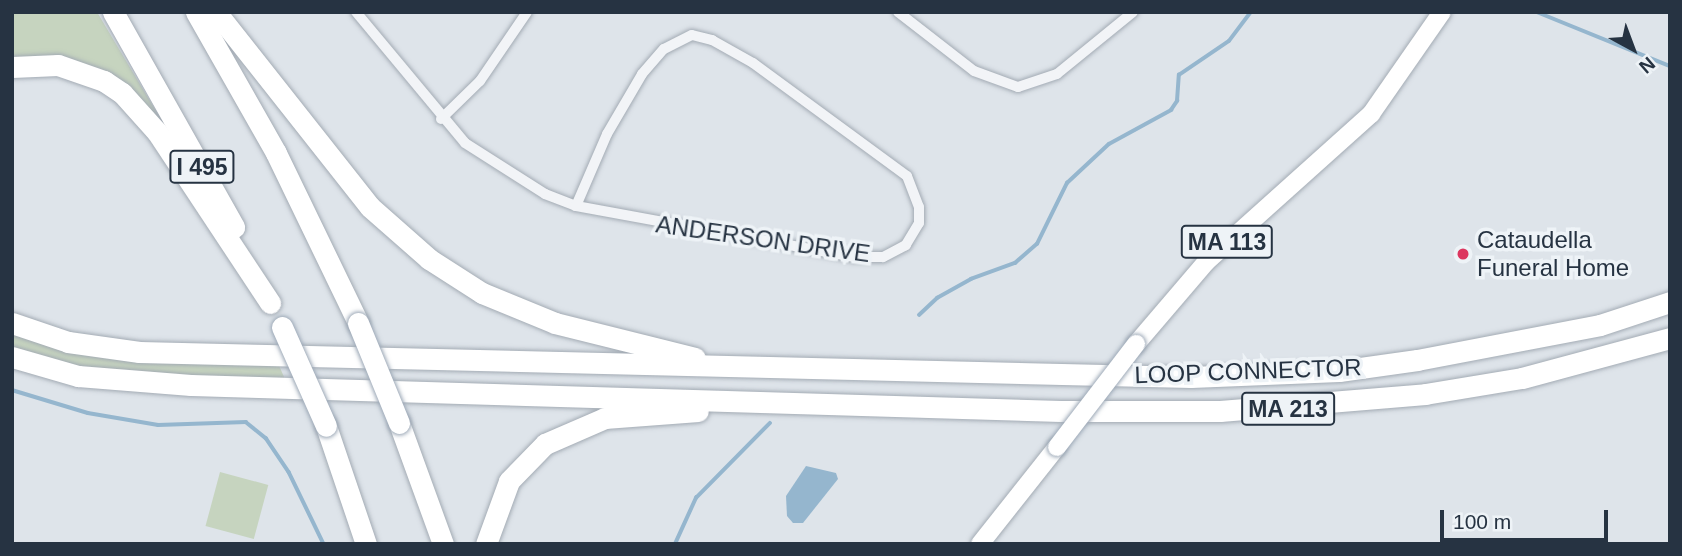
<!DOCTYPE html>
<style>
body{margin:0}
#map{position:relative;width:1682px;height:556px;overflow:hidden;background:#dee4ea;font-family:Arial,sans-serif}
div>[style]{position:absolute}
.green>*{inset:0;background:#c6d4bf;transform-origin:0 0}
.water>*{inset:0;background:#95b6ce}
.stream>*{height:3.5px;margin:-1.75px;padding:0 1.75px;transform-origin:1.75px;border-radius:1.75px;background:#95b6ce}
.roads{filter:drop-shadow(0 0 2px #a3abb4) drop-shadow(0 0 2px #a3abb4)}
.minor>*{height:10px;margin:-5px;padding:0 5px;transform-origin:5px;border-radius:5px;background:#f2f4f7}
.primary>*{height:18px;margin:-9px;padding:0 9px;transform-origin:9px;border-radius:9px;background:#fff}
.motorway>*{height:21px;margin:-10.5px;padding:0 10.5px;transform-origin:10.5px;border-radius:10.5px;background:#fff}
.bridges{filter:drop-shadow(0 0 2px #9da9b7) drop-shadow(0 0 2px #9da9b7)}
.primary-bridge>*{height:18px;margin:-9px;padding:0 9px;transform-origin:9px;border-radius:9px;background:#fff}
.motorway-bridge>*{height:21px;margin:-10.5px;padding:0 10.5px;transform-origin:10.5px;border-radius:10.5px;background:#fff}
.dots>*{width:19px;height:19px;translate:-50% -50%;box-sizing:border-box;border:4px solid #eef3f7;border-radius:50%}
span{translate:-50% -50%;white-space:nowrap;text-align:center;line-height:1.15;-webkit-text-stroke:7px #eef3f7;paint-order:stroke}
.shield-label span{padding:2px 5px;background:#eef3f7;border:2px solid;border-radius:5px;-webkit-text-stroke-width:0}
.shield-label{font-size:23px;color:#263342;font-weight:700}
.street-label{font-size:24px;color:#263342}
.poi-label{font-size:24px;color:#263342}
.left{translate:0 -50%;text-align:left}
.frame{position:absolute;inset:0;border:14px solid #263342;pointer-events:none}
.north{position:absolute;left:1598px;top:14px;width:70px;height:70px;-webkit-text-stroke:5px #eef3f7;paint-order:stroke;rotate:139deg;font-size:19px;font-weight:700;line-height:28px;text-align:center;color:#263342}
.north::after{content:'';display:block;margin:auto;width:24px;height:32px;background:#263342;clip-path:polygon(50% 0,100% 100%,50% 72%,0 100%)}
.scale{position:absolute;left:1440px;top:510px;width:168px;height:32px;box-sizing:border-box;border:4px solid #263342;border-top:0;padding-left:9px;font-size:21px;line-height:24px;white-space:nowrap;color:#263342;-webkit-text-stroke:5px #eef3f7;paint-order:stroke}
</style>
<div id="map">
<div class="green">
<i style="clip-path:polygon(12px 12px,97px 12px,175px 143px,136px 95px,12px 64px)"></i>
<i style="clip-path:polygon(12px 331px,278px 363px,287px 384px,133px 379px,12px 352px)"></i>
<i style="left:220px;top:472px;width:50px;height:56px;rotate:15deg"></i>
</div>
<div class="water">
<i style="clip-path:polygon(806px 466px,836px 473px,838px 479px,803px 523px,793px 523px,787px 516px,786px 496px)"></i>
</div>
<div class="stream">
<i style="left:1537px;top:12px;width:144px;rotate:22.1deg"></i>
<i style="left:919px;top:315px;width:25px;rotate:-43deg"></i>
<i style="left:937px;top:298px;width:39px;rotate:-29deg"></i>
<i style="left:971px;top:279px;width:47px;rotate:-20deg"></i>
<i style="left:1015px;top:263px;width:29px;rotate:-41deg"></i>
<i style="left:1037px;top:244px;width:68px;rotate:-63.8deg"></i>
<i style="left:1067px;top:183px;width:57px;rotate:-42.9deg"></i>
<i style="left:1109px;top:144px;width:71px;rotate:-28.7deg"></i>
<i style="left:1171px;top:110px;width:11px;rotate:-56deg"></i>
<i style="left:1177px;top:101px;width:26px;rotate:-86deg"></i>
<i style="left:1179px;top:75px;width:60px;rotate:-34.2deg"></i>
<i style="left:1229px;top:41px;width:36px;rotate:-53deg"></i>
<i style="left:12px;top:390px;width:79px;rotate:16.8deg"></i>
<i style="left:88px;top:413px;width:71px;rotate:9.7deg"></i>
<i style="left:158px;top:425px;width:88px;rotate:-2deg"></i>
<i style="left:246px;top:422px;width:26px;rotate:39deg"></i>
<i style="left:266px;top:438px;width:41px;rotate:55.9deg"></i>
<i style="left:289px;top:472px;width:80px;rotate:64.1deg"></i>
<i style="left:675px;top:544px;width:51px;rotate:-65.5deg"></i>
<i style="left:696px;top:498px;width:105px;rotate:-45.4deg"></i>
</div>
<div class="roads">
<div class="minor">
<i style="left:356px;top:12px;width:170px;rotate:50.2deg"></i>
<i style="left:465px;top:143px;width:95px;rotate:32.5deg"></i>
<i style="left:545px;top:194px;width:33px;rotate:21deg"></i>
<i style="left:898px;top:12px;width:96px;rotate:37.8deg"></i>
<i style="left:974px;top:71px;width:47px;rotate:20deg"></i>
<i style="left:1018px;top:87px;width:41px;rotate:-18.4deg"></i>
<i style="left:1057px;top:74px;width:98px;rotate:-39.2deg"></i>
<i style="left:692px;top:35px;width:21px;rotate:14deg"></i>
<i style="left:712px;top:40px;width:47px;rotate:29.3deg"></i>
<i style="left:753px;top:63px;width:191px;rotate:36.3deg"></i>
<i style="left:907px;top:176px;width:33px;rotate:69deg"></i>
<i style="left:919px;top:207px;width:16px;rotate:90deg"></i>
<i style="left:919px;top:223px;width:26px;rotate:121deg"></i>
<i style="left:906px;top:245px;width:26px;rotate:152deg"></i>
<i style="left:883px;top:257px;width:29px;rotate:180deg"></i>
<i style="left:854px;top:257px;width:283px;rotate:-169.6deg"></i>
<i style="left:576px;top:206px;width:78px;rotate:-66.7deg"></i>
<i style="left:607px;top:134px;width:69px;rotate:-59.7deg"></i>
<i style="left:642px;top:74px;width:33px;rotate:-49deg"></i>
<i style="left:664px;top:49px;width:31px;rotate:-27deg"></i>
<i style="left:441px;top:119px;width:54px;rotate:-44.3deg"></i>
<i style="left:480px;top:81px;width:83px;rotate:-55.7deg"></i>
</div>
<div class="primary">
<i style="left:1136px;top:344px;width:108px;rotate:-49.5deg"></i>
<i style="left:1206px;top:262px;width:222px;rotate:-41.9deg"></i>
<i style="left:1371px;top:114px;width:124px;rotate:-55.2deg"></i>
<i style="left:980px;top:544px;width:124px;rotate:-51.6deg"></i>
</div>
<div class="motorway">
<i style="left:113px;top:12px;width:247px;rotate:60.6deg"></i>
<i style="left:196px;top:12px;width:162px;rotate:60.4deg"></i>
<i style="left:276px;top:153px;width:189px;rotate:64.2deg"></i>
<i style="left:216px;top:12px;width:248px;rotate:51.7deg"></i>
<i style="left:370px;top:207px;width:79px;rotate:41.4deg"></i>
<i style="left:429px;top:259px;width:63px;rotate:32.7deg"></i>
<i style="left:482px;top:293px;width:79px;rotate:22.3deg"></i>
<i style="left:555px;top:323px;width:144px;rotate:14deg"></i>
<i style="left:12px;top:67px;width:46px;rotate:-2.5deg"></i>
<i style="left:58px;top:65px;width:49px;rotate:19.2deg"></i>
<i style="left:104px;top:81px;width:22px;rotate:34deg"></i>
<i style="left:122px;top:93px;width:52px;rotate:48.1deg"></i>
<i style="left:157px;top:132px;width:205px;rotate:56.5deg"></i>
<i style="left:12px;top:323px;width:59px;rotate:18.7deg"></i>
<i style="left:68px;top:342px;width:72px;rotate:8deg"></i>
<i style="left:139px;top:352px;width:1052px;rotate:1.36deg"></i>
<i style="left:1191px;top:377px;width:148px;rotate:-2.3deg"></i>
<i style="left:1339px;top:371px;width:79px;rotate:-8deg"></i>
<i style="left:1417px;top:360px;width:186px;rotate:-10.8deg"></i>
<i style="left:1600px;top:325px;width:74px;rotate:-18.2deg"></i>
<i style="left:12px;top:357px;width:69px;rotate:16.1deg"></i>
<i style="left:78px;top:376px;width:113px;rotate:4.6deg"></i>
<i style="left:191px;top:385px;width:870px;rotate:1.71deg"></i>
<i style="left:1061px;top:411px;width:159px"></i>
<i style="left:1220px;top:411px;width:206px;rotate:-4.7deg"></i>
<i style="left:1425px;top:394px;width:98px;rotate:-9.4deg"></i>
<i style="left:1522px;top:378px;width:153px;rotate:-15.1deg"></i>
<i style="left:399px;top:423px;width:129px;rotate:70deg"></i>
<i style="left:326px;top:426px;width:125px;rotate:71.3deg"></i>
<i style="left:486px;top:544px;width:67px;rotate:-69.9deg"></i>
<i style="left:509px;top:481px;width:52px;rotate:-45.8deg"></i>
<i style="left:545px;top:444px;width:65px;rotate:-23.4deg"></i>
<i style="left:605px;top:418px;width:93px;rotate:-4.3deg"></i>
</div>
</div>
<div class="bridges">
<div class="primary-bridge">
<i style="left:1057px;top:447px;width:130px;rotate:-52.5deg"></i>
</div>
<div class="motorway-bridge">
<i style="left:358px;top:323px;width:108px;rotate:67.7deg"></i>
<i style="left:282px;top:327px;width:108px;rotate:66deg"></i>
</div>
</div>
<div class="dots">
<i style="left:1463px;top:254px;background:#dc365f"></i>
</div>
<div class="shield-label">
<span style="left:202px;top:167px">I 495</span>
<span style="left:1227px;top:242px">MA 113</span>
<span style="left:1288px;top:409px">MA 213</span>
</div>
<div class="street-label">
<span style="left:763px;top:239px;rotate:8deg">ANDERSON DRIVE</span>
<span style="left:1248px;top:371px;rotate:-2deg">LOOP CONNECTOR</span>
</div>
<div class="poi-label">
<span class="left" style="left:1477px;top:254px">Cataudella<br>Funeral Home</span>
</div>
<div class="frame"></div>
<div class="north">N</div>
<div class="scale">100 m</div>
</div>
